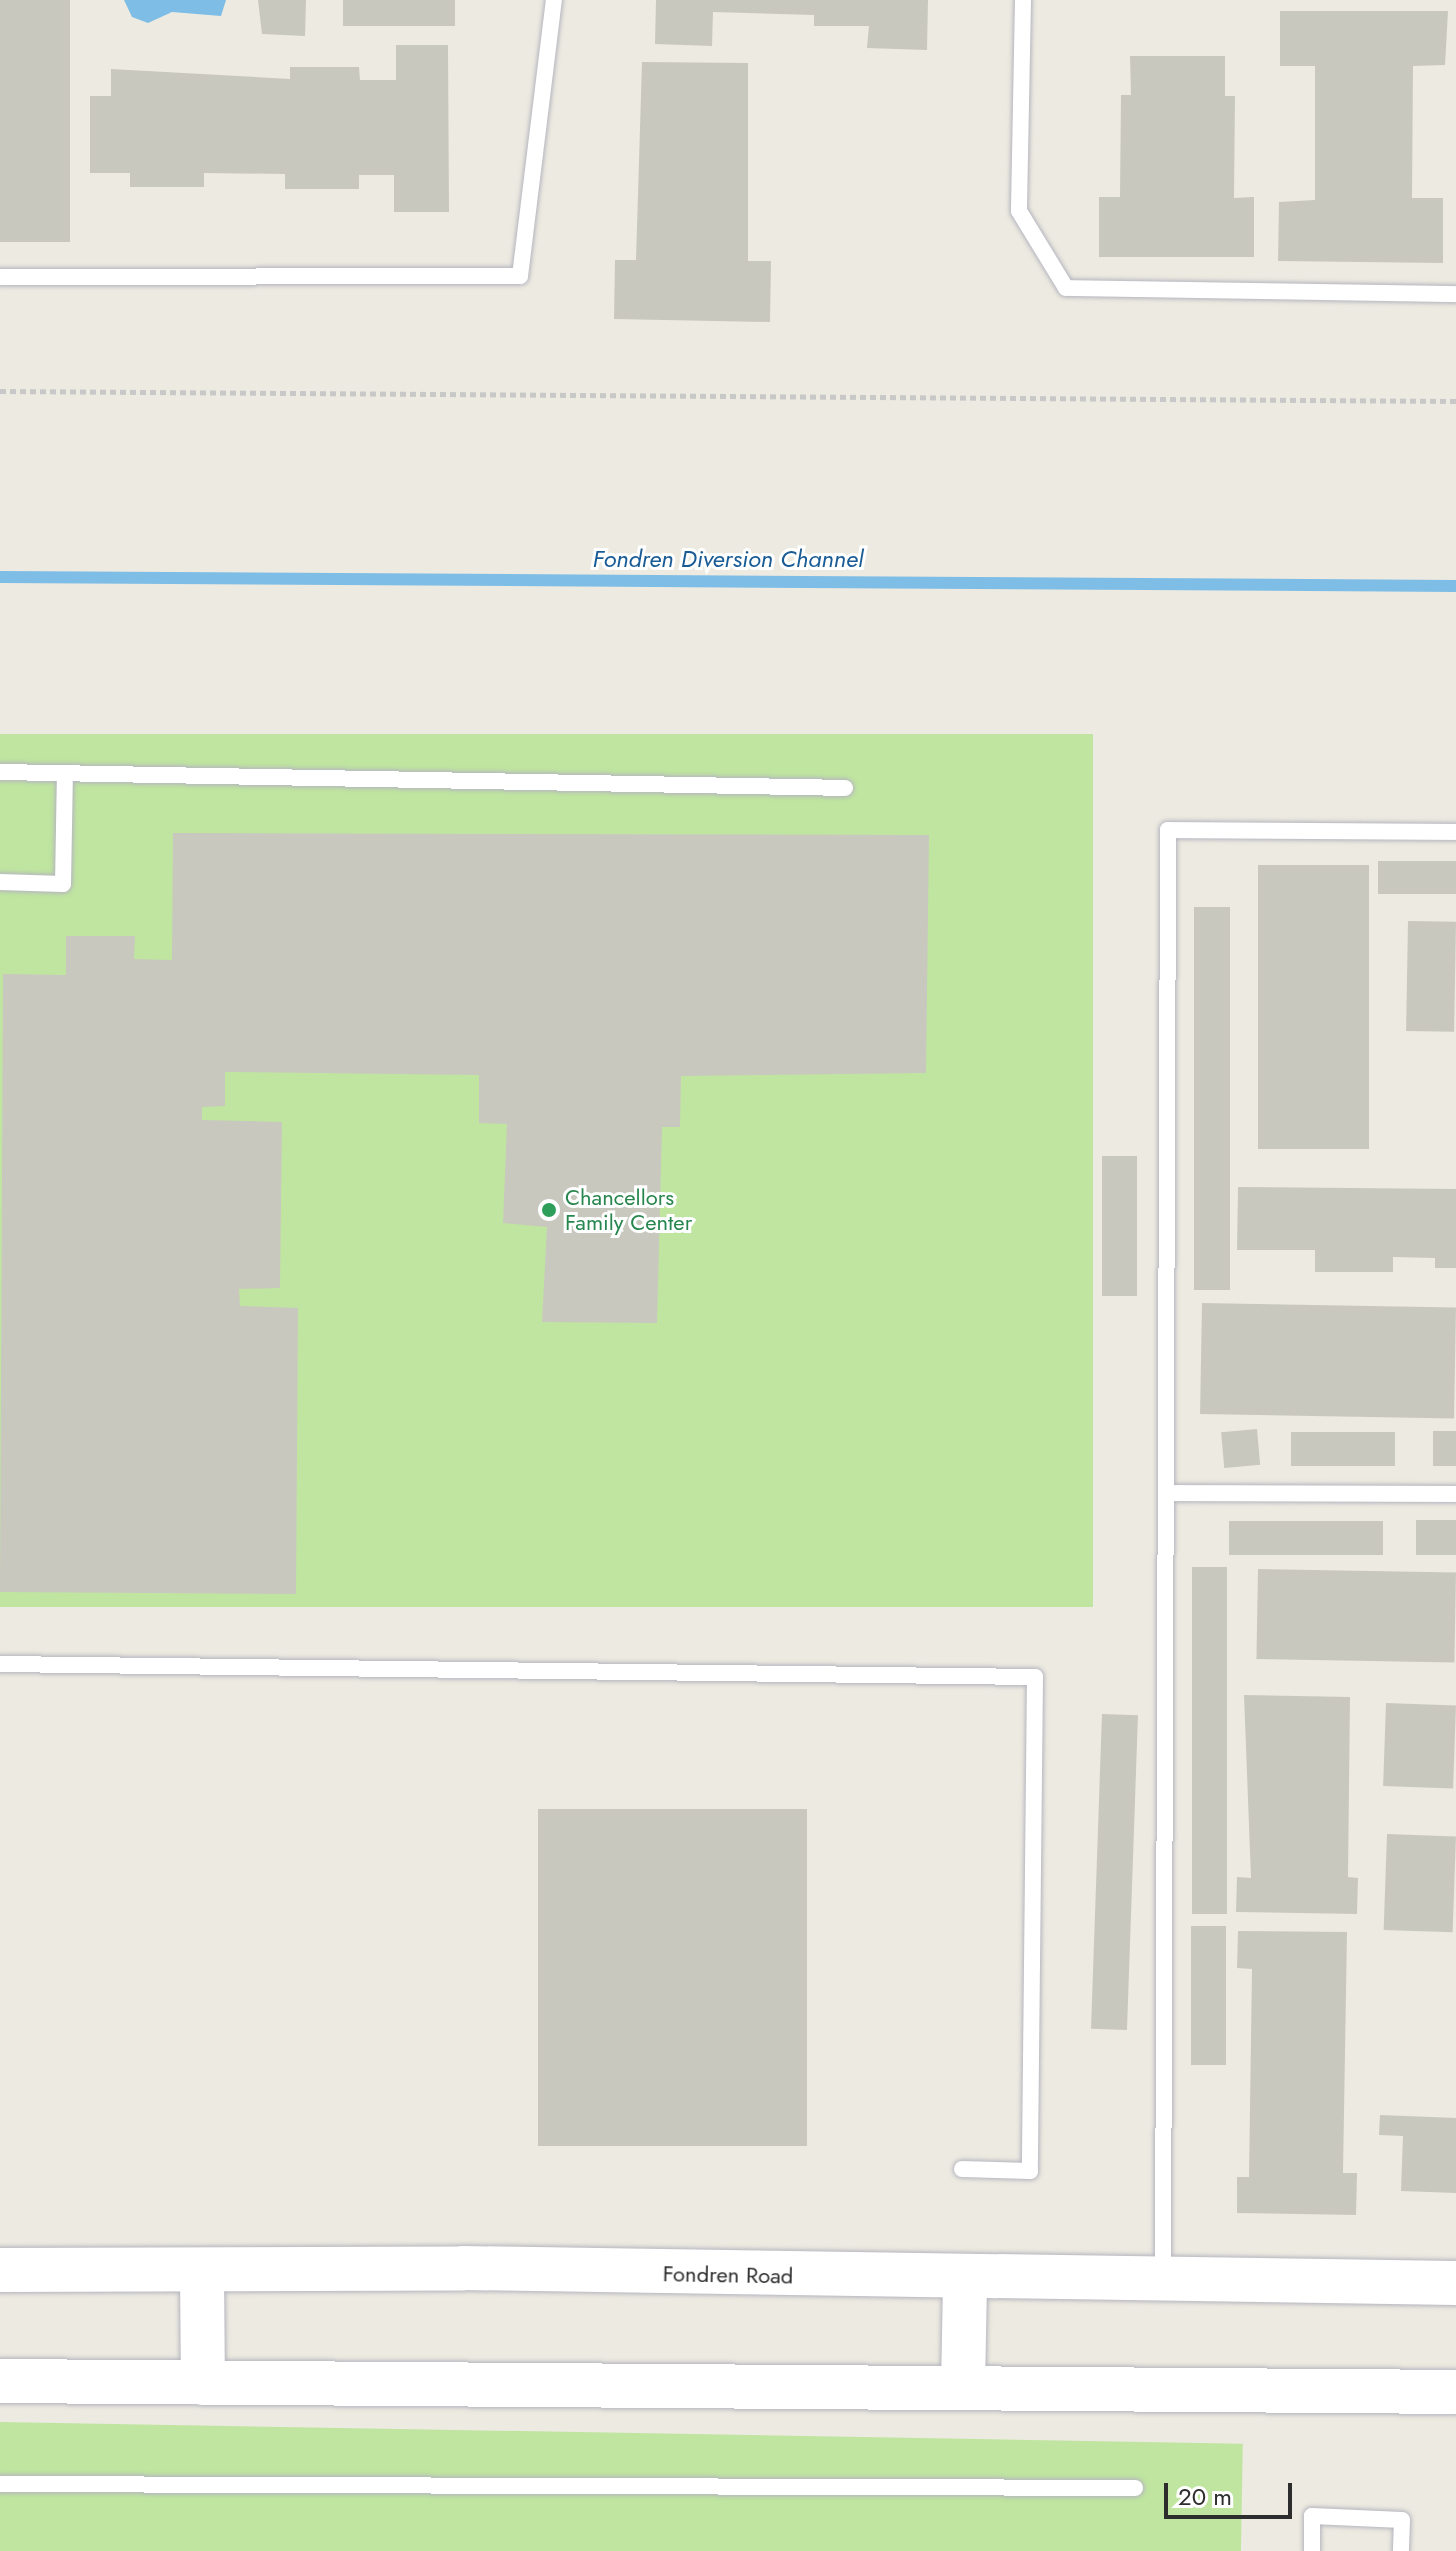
<!DOCTYPE html>
<style>
body{margin:0}
#map{position:relative;width:1456px;height:2551px;overflow:hidden;background:#edeae1;font-family:Jost,sans-serif}
div>[style]{position:absolute}
.pitch>*{inset:0;background:#bfe5a0;transform-origin:0 0}
.water>*{inset:0;background:#7ebde6}
.stream>*{height:12px;margin:-6px;padding:0 6px;transform-origin:6px;border-radius:6px;background:#7ebde6}
.building>*{inset:0;background:#c9c8bf;transform-origin:0 0}
.path>*{height:5px;margin-top:-2.5px;transform-origin:0;background:repeating-linear-gradient(90deg,#c8c8c8 0 6px,transparent 0 10px)}
.roads{filter:drop-shadow(0 0 2px #b5b5bf) drop-shadow(0 0 2px #b5b5bf)}
.lane>*{height:16px;margin:-8px;padding:0 8px;transform-origin:8px;border-radius:8px;background:#fff}
.secondary>*{height:44px;margin:-22px;padding:0 22px;transform-origin:22px;border-radius:22px;background:#fff}
.dots>*{width:22px;height:22px;translate:-50% -50%;box-sizing:border-box;border:4px solid #fff;border-radius:50%}
span{translate:-50% -50%;white-space:nowrap;text-align:center;line-height:1.15;-webkit-text-stroke:6px #fff;paint-order:stroke}
.leisure-label{font-size:22px;color:#27864d}
.left{translate:0 -50%;text-align:left}
.street-label{font-size:22px;color:#2d2d2d}
.water-label{font-size:24px;color:#195b95;font-style:italic}
.scale{position:absolute;left:1164px;top:2483px;width:128px;height:36px;box-sizing:border-box;border:4px solid #2d2d2d;border-top:0;padding-left:10px;font-size:24px;line-height:28px;white-space:nowrap;color:#2d2d2d;-webkit-text-stroke:6px #fff;paint-order:stroke}
</style>
<div id="map">
<div class="pitch">
<i style="left:0;top:734px;width:1093px;height:873px"></i>
<i style="left:0;top:2422px;width:1243px;height:129px;rotate:1deg"></i>
</div>
<div class="water">
<i style="clip-path:polygon(124px 0,226px 0,221px 16px,172px 12px,148px 23px,132px 17px)"></i>
</div>
<div class="stream">
<i style="left:0;top:577px;width:1456px;rotate:0.35deg"></i>
</div>
<div class="building">
<i style="left:0;top:0;width:70px;height:242px"></i>
<i style="clip-path:polygon(258px 0,306px 0,305px 36px,262px 34px)"></i>
<i style="left:343px;top:0;width:112px;height:26px"></i>
<i style="clip-path:polygon(656px 0,928px 0,927px 50px,867px 48px,869px 26px,814px 26px,814px 15px,713px 12px,712px 46px,655px 44px)"></i>
<i style="clip-path:polygon(1280px 11px,1448px 11px,1445px 65px,1413px 66px,1412px 198px,1443px 198px,1443px 263px,1278px 261px,1279px 202px,1315px 200px,1315px 66px,1280px 66px)"></i>
<i style="clip-path:polygon(396px 45px,448px 45px,449px 212px,394px 212px,394px 175px,359px 175px,359px 189px,285px 189px,285px 174px,204px 173px,204px 187px,130px 187px,130px 173px,90px 173px,90px 96px,111px 96px,111px 69px,290px 79px,290px 67px,359px 67px,360px 80px,396px 80px)"></i>
<i style="clip-path:polygon(1130px 56px,1225px 56px,1225px 96px,1235px 96px,1234px 198px,1254px 197px,1254px 257px,1099px 257px,1099px 197px,1120px 197px,1121px 95px,1131px 95px)"></i>
<i style="clip-path:polygon(642px 62px,748px 63px,748px 261px,771px 261px,770px 322px,614px 319px,615px 260px,636px 260px)"></i>
<i style="clip-path:polygon(173px 833px,929px 835px,926px 1073px,681px 1076px,680px 1127px,662px 1127px,657px 1323px,542px 1322px,547px 1227px,503px 1223px,507px 1124px,479px 1123px,479px 1075px,225px 1072px,225px 1106px,202px 1107px,202px 1120px,282px 1122px,280px 1288px,239px 1289px,240px 1306px,298px 1308px,296px 1594px,0 1592px,3px 974px,66px 975px,66px 936px,135px 936px,134px 959px,172px 960px)"></i>
<i style="left:1378px;top:861px;width:78px;height:33px"></i>
<i style="left:1258px;top:865px;width:111px;height:284px"></i>
<i style="left:1194px;top:907px;width:36px;height:383px"></i>
<i style="left:1408px;top:921px;width:48px;height:110px;rotate:1deg"></i>
<i style="left:1102px;top:1156px;width:35px;height:140px"></i>
<i style="clip-path:polygon(1238px 1187px,1456px 1189px,1456px 1268px,1435px 1268px,1435px 1258px,1393px 1257px,1393px 1272px,1315px 1272px,1315px 1250px,1237px 1250px)"></i>
<i style="left:1202px;top:1303px;width:254px;height:111px;rotate:1deg"></i>
<i style="left:1257px;top:1429px;width:36px;height:36px;rotate:85deg"></i>
<i style="left:1433px;top:1431px;width:23px;height:35px"></i>
<i style="left:1291px;top:1432px;width:104px;height:34px"></i>
<i style="left:1456px;top:1520px;width:35px;height:40px;rotate:90deg"></i>
<i style="left:1383px;top:1521px;width:34px;height:154px;rotate:90deg"></i>
<i style="left:1192px;top:1567px;width:35px;height:347px"></i>
<i style="left:1258px;top:1569px;width:198px;height:90px;rotate:1deg"></i>
<i style="clip-path:polygon(1244px 1695px,1350px 1697px,1348px 1877px,1358px 1878px,1357px 1914px,1236px 1912px,1237px 1877px,1251px 1878px)"></i>
<i style="left:1386px;top:1703px;width:70px;height:83px;rotate:2deg"></i>
<i style="left:1102px;top:1714px;width:36px;height:315px;rotate:2deg"></i>
<i style="left:538px;top:1809px;width:269px;height:337px"></i>
<i style="left:1387px;top:1834px;width:69px;height:96px;rotate:2deg"></i>
<i style="left:1191px;top:1926px;width:35px;height:139px"></i>
<i style="clip-path:polygon(1238px 1931px,1347px 1932px,1343px 2173px,1357px 2173px,1356px 2215px,1237px 2213px,1237px 2177px,1249px 2177px,1252px 1969px,1237px 1968px)"></i>
<i style="clip-path:polygon(1380px 2115px,1456px 2118px,1456px 2193px,1401px 2191px,1403px 2136px,1379px 2135px)"></i>
</div>
<div class="path">
<i style="left:0;top:391px;width:1456px;rotate:0.39deg"></i>
</div>
<div class="roads">
<div class="lane">
<i style="left:1023px;top:0;width:211px;rotate:91.1deg"></i>
<i style="left:1019px;top:211px;width:90px;rotate:58.6deg"></i>
<i style="left:1066px;top:288px;width:390px;rotate:0.9deg"></i>
<i style="left:0;top:277px;width:520px;rotate:-0.11deg"></i>
<i style="left:520px;top:276px;width:278px;rotate:-83deg"></i>
<i style="left:0;top:772px;width:845px;rotate:1.08deg"></i>
<i style="left:0;top:882px;width:63px;rotate:1.8deg"></i>
<i style="left:63px;top:884px;width:111px;rotate:-89deg"></i>
<i style="left:1167px;top:1493px;width:289px;rotate:0.2deg"></i>
<i style="left:0;top:1664px;width:1035px;rotate:0.72deg"></i>
<i style="left:1035px;top:1677px;width:494px;rotate:90.6deg"></i>
<i style="left:1030px;top:2171px;width:68px;rotate:-178.3deg"></i>
<i style="left:1163px;top:2276px;width:1446px;rotate:-89.8deg"></i>
<i style="left:1168px;top:830px;width:288px;rotate:0.4deg"></i>
<i style="left:0;top:2484px;width:1135px;rotate:0.2deg"></i>
<i style="left:1312px;top:2551px;width:35px;rotate:-90deg"></i>
<i style="left:1312px;top:2516px;width:90px;rotate:2.5deg"></i>
<i style="left:1402px;top:2520px;width:31px;rotate:92deg"></i>
</div>
<div class="secondary">
<i style="left:0;top:2270px;width:463px;rotate:-0.2deg"></i>
<i style="left:463px;top:2268px;width:993px;rotate:0.87deg"></i>
<i style="left:202px;top:2274px;width:109px;rotate:89.5deg"></i>
<i style="left:0;top:2381px;width:1456px;rotate:0.43deg"></i>
<i style="left:963px;top:2387px;width:106px;rotate:-88.9deg"></i>
</div>
</div>
<div class="dots">
<i style="left:549px;top:1210px;background:#2e9e5b"></i>
</div>
<div class="leisure-label">
<span class="left" style="left:565px;top:1210px">Chancellors<br>Family Center</span>
</div>
<div class="street-label">
<span style="left:728px;top:2275px;rotate:1deg">Fondren Road</span>
</div>
<div class="water-label">
<span style="left:728px;top:559px">Fondren Diversion Channel</span>
</div>
<div class="scale">20 m</div>
</div>
